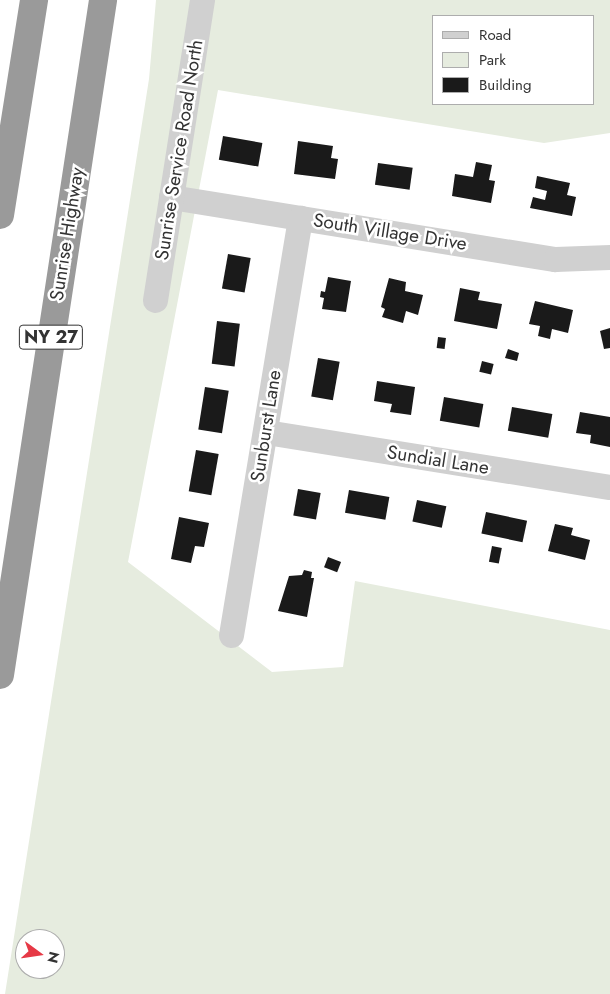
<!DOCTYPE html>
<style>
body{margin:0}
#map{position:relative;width:610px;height:994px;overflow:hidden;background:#fff;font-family:Jost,sans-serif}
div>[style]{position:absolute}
.green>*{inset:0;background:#e6ecdf}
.building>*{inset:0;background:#1a1a1a;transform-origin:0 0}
.minor>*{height:25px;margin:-12.5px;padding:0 12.5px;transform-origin:12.5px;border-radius:12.5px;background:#d0d0d0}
.highway>*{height:28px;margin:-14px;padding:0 14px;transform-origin:14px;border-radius:14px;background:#9a9a9a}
span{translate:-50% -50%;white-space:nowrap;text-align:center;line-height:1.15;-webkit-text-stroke:5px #fff;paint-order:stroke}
.shield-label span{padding:1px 4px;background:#fff;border:1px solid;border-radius:4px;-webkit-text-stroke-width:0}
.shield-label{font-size:18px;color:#333;font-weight:700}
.street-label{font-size:19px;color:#333}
.legend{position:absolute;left:432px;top:15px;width:162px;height:90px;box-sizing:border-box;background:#fff;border:1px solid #adadad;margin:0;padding:6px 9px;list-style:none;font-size:15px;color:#333}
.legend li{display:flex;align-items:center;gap:10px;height:25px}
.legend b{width:25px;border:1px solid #adadad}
.north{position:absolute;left:15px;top:929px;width:50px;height:50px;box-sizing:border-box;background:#fff;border:1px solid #adadad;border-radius:50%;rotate:104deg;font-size:14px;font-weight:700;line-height:20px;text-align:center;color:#333}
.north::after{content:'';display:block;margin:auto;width:18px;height:22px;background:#e63946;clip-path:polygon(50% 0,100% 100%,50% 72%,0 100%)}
</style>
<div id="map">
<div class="green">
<i style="clip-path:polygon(evenodd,156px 0,610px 0,610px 133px,544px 143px,218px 90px,128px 562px,272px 672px,343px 667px,355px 581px,610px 630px,610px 994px,5px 994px,149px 79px,156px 0,434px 16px,594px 16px,594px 104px,434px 104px,434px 16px,156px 0,25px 939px,55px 939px,55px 969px,25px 969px,25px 939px)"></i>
</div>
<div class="building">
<i style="left:223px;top:136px;width:40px;height:24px;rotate:10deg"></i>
<i style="clip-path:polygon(298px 141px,333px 146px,331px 158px,338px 159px,335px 179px,294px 174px)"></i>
<i style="clip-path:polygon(476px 162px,492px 165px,489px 180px,495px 181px,491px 203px,452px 196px,455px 174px,473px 177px)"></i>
<i style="left:378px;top:163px;width:35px;height:22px;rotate:8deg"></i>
<i style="clip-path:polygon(537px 176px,570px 183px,567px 195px,576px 197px,572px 216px,530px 208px,533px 197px,545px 200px,547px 191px,535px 188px)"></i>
<i style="left:228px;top:254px;width:23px;height:35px;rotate:10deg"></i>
<i style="clip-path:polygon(328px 277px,351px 281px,346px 312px,322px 309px,324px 298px,320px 297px,321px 291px,325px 292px)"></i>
<i style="clip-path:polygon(389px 278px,406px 282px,405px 291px,423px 295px,418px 315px,406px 311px,403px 323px,382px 317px,385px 309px,381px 307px)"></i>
<i style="clip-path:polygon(460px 288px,480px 292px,478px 300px,502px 304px,497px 329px,454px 321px)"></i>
<i style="clip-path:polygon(535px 301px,573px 310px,568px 333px,552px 329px,550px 339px,538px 336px,540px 326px,529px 324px)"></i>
<i style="left:217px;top:321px;width:23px;height:43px;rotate:7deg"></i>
<i style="clip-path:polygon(610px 328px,610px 348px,604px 349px,600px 331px)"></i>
<i style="left:438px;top:337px;width:8px;height:11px;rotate:7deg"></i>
<i style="clip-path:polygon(508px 349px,519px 353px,517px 361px,505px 358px)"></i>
<i style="left:318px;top:358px;width:22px;height:39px;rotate:10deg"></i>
<i style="left:482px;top:361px;width:12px;height:11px;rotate:14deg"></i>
<i style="clip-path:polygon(377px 381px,415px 387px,411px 415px,390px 412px,392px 404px,374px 401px)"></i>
<i style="left:205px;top:387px;width:24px;height:43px;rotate:9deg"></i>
<i style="left:444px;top:397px;width:40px;height:24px;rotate:10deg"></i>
<i style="left:512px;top:407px;width:41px;height:24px;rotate:10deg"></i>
<i style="clip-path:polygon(580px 412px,610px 417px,610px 447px,590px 443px,591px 435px,576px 433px)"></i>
<i style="left:196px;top:450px;width:23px;height:42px;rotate:10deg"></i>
<i style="left:298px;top:489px;width:23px;height:27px;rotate:10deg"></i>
<i style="left:349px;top:490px;width:41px;height:23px;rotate:10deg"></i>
<i style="left:417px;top:500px;width:30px;height:22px;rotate:12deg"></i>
<i style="left:486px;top:512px;width:42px;height:22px;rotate:12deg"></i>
<i style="clip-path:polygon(179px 517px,209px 523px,204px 547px,195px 546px,191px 563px,171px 559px)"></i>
<i style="clip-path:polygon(555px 524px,573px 528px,571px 535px,590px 540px,585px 560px,548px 551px)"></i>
<i style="left:492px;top:546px;width:10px;height:16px;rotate:11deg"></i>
<i style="left:328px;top:557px;width:14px;height:11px;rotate:21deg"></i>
<i style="clip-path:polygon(304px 570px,312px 572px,311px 578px,314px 578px,307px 617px,278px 611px,289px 576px,302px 575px)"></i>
</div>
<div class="minor">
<i style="left:171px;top:197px;width:389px;rotate:9.2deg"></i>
<i style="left:555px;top:259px;width:55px;rotate:-2.1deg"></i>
<i style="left:155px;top:300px;width:304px;rotate:-81.1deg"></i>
<i style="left:266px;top:432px;width:348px;rotate:9.1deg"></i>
<i style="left:231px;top:635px;width:423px;rotate:-80.6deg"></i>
</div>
<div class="highway">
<i style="left:0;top:215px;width:218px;rotate:-81deg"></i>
<i style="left:0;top:675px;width:683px;rotate:-81.32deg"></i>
</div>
<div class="shield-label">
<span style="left:51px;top:337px">NY 27</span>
</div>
<div class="street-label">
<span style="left:179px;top:150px;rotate:-81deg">Sunrise Service Road North</span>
<span style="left:390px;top:232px;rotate:9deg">South Village Drive</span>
<span style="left:67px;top:234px;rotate:-81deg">Sunrise Highway</span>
<span style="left:266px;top:426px;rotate:-81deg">Sunburst Lane</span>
<span style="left:438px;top:460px;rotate:9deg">Sundial Lane</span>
</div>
<ul class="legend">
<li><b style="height:6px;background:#d0d0d0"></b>Road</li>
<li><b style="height:14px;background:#e6ecdf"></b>Park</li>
<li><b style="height:14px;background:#1a1a1a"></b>Building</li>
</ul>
<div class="north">N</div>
</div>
